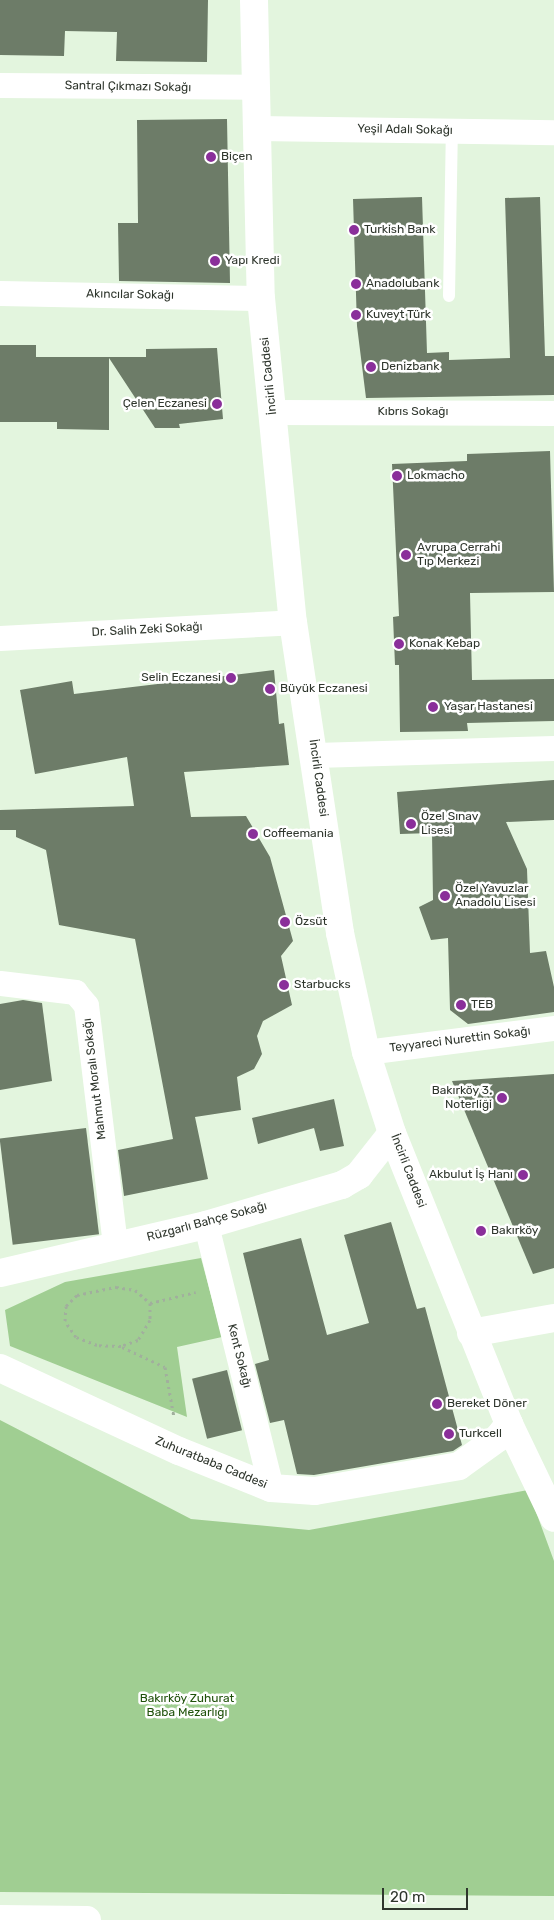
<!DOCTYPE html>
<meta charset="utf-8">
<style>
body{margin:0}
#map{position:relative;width:554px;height:1920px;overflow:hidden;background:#e3f5de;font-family:Rubik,sans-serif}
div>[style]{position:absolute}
.green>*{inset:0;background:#a0ce92}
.building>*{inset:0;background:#6d7c68;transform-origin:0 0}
.path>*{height:3px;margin-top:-1.5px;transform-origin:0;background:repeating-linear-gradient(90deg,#a1af9d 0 2.5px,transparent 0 6.5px)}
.service>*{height:12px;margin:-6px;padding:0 6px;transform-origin:6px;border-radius:6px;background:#fff}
.minor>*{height:25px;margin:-12.5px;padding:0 12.5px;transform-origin:12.5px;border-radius:12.5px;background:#fff}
.tertiary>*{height:28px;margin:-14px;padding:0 14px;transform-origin:14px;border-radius:14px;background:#fff}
.secondary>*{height:28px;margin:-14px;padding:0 14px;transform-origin:14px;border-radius:14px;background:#fff}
.dots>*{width:14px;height:14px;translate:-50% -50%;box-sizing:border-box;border:2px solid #fff;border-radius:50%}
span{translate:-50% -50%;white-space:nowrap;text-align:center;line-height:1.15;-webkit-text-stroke:5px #fff;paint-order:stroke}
.street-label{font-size:12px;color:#2f362d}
.poi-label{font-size:12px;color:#2f362d}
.left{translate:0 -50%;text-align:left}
.right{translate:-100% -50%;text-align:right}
.park-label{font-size:12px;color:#20520b}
.scale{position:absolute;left:382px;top:1888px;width:86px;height:22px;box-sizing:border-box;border:2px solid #2f362d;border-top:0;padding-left:6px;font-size:15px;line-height:18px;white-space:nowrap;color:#2f362d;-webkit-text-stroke:4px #fff;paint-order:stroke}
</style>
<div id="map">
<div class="green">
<i style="clip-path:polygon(201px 1258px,222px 1337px,177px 1347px,187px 1417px,10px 1346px,5px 1310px,65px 1282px)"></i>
<i style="clip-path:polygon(0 1420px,191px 1519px,309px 1530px,528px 1490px,554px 1561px,554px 1896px,0 1892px)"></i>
</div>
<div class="building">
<i style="clip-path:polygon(0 0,208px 0,207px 62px,116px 61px,117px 32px,65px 31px,64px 56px,0 55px)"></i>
<i style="clip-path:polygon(227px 119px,230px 283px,119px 281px,118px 223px,138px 223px,137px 120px)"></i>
<i style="clip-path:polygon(422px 197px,427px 353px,449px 352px,449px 360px,510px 358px,505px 198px,540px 197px,545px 356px,554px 356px,554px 395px,366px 398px,357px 326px,353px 199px)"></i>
<i style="clip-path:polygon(0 345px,36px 345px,36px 357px,146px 357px,146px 349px,217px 348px,223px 419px,179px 424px,180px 428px,155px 428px,109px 358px,109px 430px,57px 429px,57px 422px,0 422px)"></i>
<i style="clip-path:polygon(550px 451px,554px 592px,470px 593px,472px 680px,554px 679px,554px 721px,467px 723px,468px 731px,400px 732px,399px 665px,395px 665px,393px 617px,399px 616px,392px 464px,467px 461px,467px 454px)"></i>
<i style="clip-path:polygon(274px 670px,279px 724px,284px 723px,289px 765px,184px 772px,191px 817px,246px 816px,270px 857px,293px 941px,281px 956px,292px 1005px,263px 1021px,257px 1036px,262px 1054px,254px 1069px,237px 1077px,241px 1110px,195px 1117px,208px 1179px,124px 1196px,118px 1150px,173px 1139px,135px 939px,59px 925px,46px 850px,16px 837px,16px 830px,0 830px,0 810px,134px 806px,127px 757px,35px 774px,20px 690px,72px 681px,74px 694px)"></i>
<i style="clip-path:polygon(554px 780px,554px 820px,506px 822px,527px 869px,530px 953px,546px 951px,554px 987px,554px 1012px,468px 1024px,450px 1010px,448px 938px,431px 940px,419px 907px,433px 900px,432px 833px,400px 834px,397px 792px)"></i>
<i style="clip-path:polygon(23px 1000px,42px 1003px,52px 1081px,0 1090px,0 1004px)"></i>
<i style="clip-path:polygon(554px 1074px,554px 1268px,533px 1274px,452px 1081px)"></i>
<i style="clip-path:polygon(334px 1099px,344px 1146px,320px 1151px,314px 1128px,258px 1144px,252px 1118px)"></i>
<i style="left:86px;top:1128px;width:107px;height:87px;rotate:83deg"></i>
<i style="clip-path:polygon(391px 1222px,417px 1309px,425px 1307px,462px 1445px,453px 1451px,314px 1475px,297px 1474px,284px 1420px,270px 1423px,255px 1364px,269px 1360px,243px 1253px,301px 1238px,327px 1335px,369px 1323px,344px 1235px)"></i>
<i style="left:227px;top:1370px;width:62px;height:36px;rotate:76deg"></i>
</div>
<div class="path">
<i style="left:116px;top:1287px;width:19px;rotate:9deg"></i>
<i style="left:135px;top:1290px;width:20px;rotate:41deg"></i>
<i style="left:150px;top:1303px;width:17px;rotate:90deg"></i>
<i style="left:150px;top:1320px;width:23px;rotate:121deg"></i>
<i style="left:138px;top:1340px;width:18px;rotate:161deg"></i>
<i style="left:121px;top:1346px;width:24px;rotate:-178deg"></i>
<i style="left:97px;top:1345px;width:22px;rotate:-159deg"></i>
<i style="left:76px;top:1337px;width:19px;rotate:-125deg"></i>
<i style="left:65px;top:1321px;width:15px;rotate:-86deg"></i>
<i style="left:66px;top:1306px;width:16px;rotate:-45deg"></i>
<i style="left:77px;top:1295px;width:40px;rotate:-12deg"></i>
<i style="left:150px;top:1303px;width:47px;rotate:-13.4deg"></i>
<i style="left:122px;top:1347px;width:47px;rotate:24.9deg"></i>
<i style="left:165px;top:1367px;width:51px;rotate:79.8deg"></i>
</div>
<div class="service">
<i style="left:449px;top:296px;width:165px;rotate:-89deg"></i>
</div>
<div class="minor">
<i style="left:0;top:85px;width:256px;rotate:0.4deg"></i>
<i style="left:256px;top:128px;width:298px;rotate:0.8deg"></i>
<i style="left:0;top:293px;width:261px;rotate:1.1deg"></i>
<i style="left:272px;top:412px;width:282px;rotate:0.2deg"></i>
<i style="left:0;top:638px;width:293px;rotate:-3.1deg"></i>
<i style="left:315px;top:755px;width:239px;rotate:-1.7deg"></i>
<i style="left:0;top:983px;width:76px;rotate:6.8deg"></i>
<i style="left:75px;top:992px;width:17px;rotate:50deg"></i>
<i style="left:86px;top:1005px;width:242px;rotate:83.1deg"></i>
<i style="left:366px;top:1052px;width:190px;rotate:-7.3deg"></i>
<i style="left:206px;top:1225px;width:271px;rotate:76.1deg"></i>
</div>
<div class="tertiary">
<i style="left:0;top:1273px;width:212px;rotate:-13.1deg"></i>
<i style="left:206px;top:1225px;width:142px;rotate:-16.4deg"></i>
<i style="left:342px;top:1185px;width:20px;rotate:-30deg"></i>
<i style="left:359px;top:1175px;width:53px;rotate:-51.8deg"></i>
<i style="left:471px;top:1333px;width:84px;rotate:-10.2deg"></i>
<i style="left:0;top:1368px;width:197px;rotate:24.9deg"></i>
<i style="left:179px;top:1451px;width:99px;rotate:21.9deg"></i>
<i style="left:271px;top:1488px;width:44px;rotate:3.9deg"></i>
<i style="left:315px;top:1491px;width:146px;rotate:-9.8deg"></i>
<i style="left:459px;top:1466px;width:48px;rotate:-35.7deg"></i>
<i style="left:498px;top:1438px;width:18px;rotate:-52deg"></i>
</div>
<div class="secondary">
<i style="left:254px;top:0;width:298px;rotate:88.7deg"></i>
<i style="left:261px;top:298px;width:326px;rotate:84.4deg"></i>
<i style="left:293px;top:622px;width:315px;rotate:81.4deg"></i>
<i style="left:340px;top:933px;width:122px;rotate:77.7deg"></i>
<i style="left:366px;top:1052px;width:85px;rotate:72.2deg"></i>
<i style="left:392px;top:1133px;width:314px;rotate:68.1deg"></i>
<i style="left:509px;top:1424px;width:104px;rotate:64.4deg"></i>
<i style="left:0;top:1919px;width:87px;rotate:0.7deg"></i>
</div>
<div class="dots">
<i style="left:211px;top:157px;background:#8a2f9a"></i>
<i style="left:354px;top:230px;background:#8a2f9a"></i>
<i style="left:215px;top:261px;background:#8a2f9a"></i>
<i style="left:356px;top:284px;background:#8a2f9a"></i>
<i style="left:356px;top:315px;background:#8a2f9a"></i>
<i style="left:371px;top:367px;background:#8a2f9a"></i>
<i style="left:217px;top:404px;background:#8a2f9a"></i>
<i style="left:397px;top:476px;background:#8a2f9a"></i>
<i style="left:406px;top:555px;background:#8a2f9a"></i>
<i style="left:399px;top:644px;background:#8a2f9a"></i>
<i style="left:231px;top:678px;background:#8a2f9a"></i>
<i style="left:270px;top:689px;background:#8a2f9a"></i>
<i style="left:433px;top:707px;background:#8a2f9a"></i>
<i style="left:411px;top:824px;background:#8a2f9a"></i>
<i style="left:253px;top:834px;background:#8a2f9a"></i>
<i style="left:445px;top:896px;background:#8a2f9a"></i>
<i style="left:285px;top:922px;background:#8a2f9a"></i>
<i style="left:284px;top:985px;background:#8a2f9a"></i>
<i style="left:461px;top:1005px;background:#8a2f9a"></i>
<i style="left:502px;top:1098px;background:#8a2f9a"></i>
<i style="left:523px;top:1175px;background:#8a2f9a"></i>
<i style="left:481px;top:1231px;background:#8a2f9a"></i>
<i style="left:437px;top:1404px;background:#8a2f9a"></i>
<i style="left:449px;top:1434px;background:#8a2f9a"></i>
</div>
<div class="street-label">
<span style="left:128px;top:87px;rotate:1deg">Santral Çıkmazı Sokağı</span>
<span style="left:405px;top:130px;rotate:1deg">Yeşil Adalı Sokağı</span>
<span style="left:130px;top:295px;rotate:1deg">Akıncılar Sokağı</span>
<span style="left:269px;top:376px;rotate:-96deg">İncirli Caddesi</span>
<span style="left:413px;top:412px">Kıbrıs Sokağı</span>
<span style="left:147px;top:630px;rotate:-3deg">Dr. Salih Zeki Sokağı</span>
<span style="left:318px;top:778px;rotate:82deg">İncirli Caddesi</span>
<span style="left:460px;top:1040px;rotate:-7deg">Teyyareci Nurettin Sokağı</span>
<span style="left:95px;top:1079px;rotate:-97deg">Mahmut Moralı Sokağı</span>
<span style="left:408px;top:1171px;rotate:69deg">İncirli Caddesi</span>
<span style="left:207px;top:1222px;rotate:-15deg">Rüzgarlı Bahçe Sokağı</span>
<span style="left:239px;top:1356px;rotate:76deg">Kent Sokağı</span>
<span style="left:211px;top:1463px;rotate:22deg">Zuhuratbaba Caddesi</span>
</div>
<div class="poi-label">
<span class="left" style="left:221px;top:157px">Biçen</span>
<span class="left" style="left:364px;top:230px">Turkish Bank</span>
<span class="left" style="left:225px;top:261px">Yapı Kredi</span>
<span class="left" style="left:366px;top:284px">Anadolubank</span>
<span class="left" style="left:366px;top:315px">Kuveyt Türk</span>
<span class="left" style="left:381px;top:367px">Denizbank</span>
<span class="right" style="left:207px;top:404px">Çelen Eczanesi</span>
<span class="left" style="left:407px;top:476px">Lokmacho</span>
<span class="left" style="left:417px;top:555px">Avrupa Cerrahi<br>Tıp Merkezi</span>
<span class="left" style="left:409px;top:644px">Konak Kebap</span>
<span class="right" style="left:221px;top:678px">Selin Eczanesi</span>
<span class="left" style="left:280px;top:689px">Büyük Eczanesi</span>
<span class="left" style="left:444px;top:707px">Yaşar Hastanesi</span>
<span class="left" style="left:421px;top:824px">Özel Sınav<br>Lisesi</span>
<span class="left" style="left:263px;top:834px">Coffeemania</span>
<span class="left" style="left:455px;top:896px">Özel Yavuzlar<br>Anadolu Lisesi</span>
<span class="left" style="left:295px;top:922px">Özsüt</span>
<span class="left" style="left:294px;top:985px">Starbucks</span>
<span class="left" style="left:471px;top:1005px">TEB</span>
<span class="right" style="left:492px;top:1098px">Bakırköy 3.<br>Noterliği</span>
<span class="right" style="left:513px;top:1175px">Akbulut İş Hanı</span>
<span class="left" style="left:491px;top:1231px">Bakırköy</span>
<span class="left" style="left:447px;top:1404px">Bereket Döner</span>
<span class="left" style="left:459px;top:1434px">Turkcell</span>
</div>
<div class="park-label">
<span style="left:187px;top:1706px">Bakırköy Zuhurat<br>Baba Mezarlığı</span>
</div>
<div class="scale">20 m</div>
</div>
